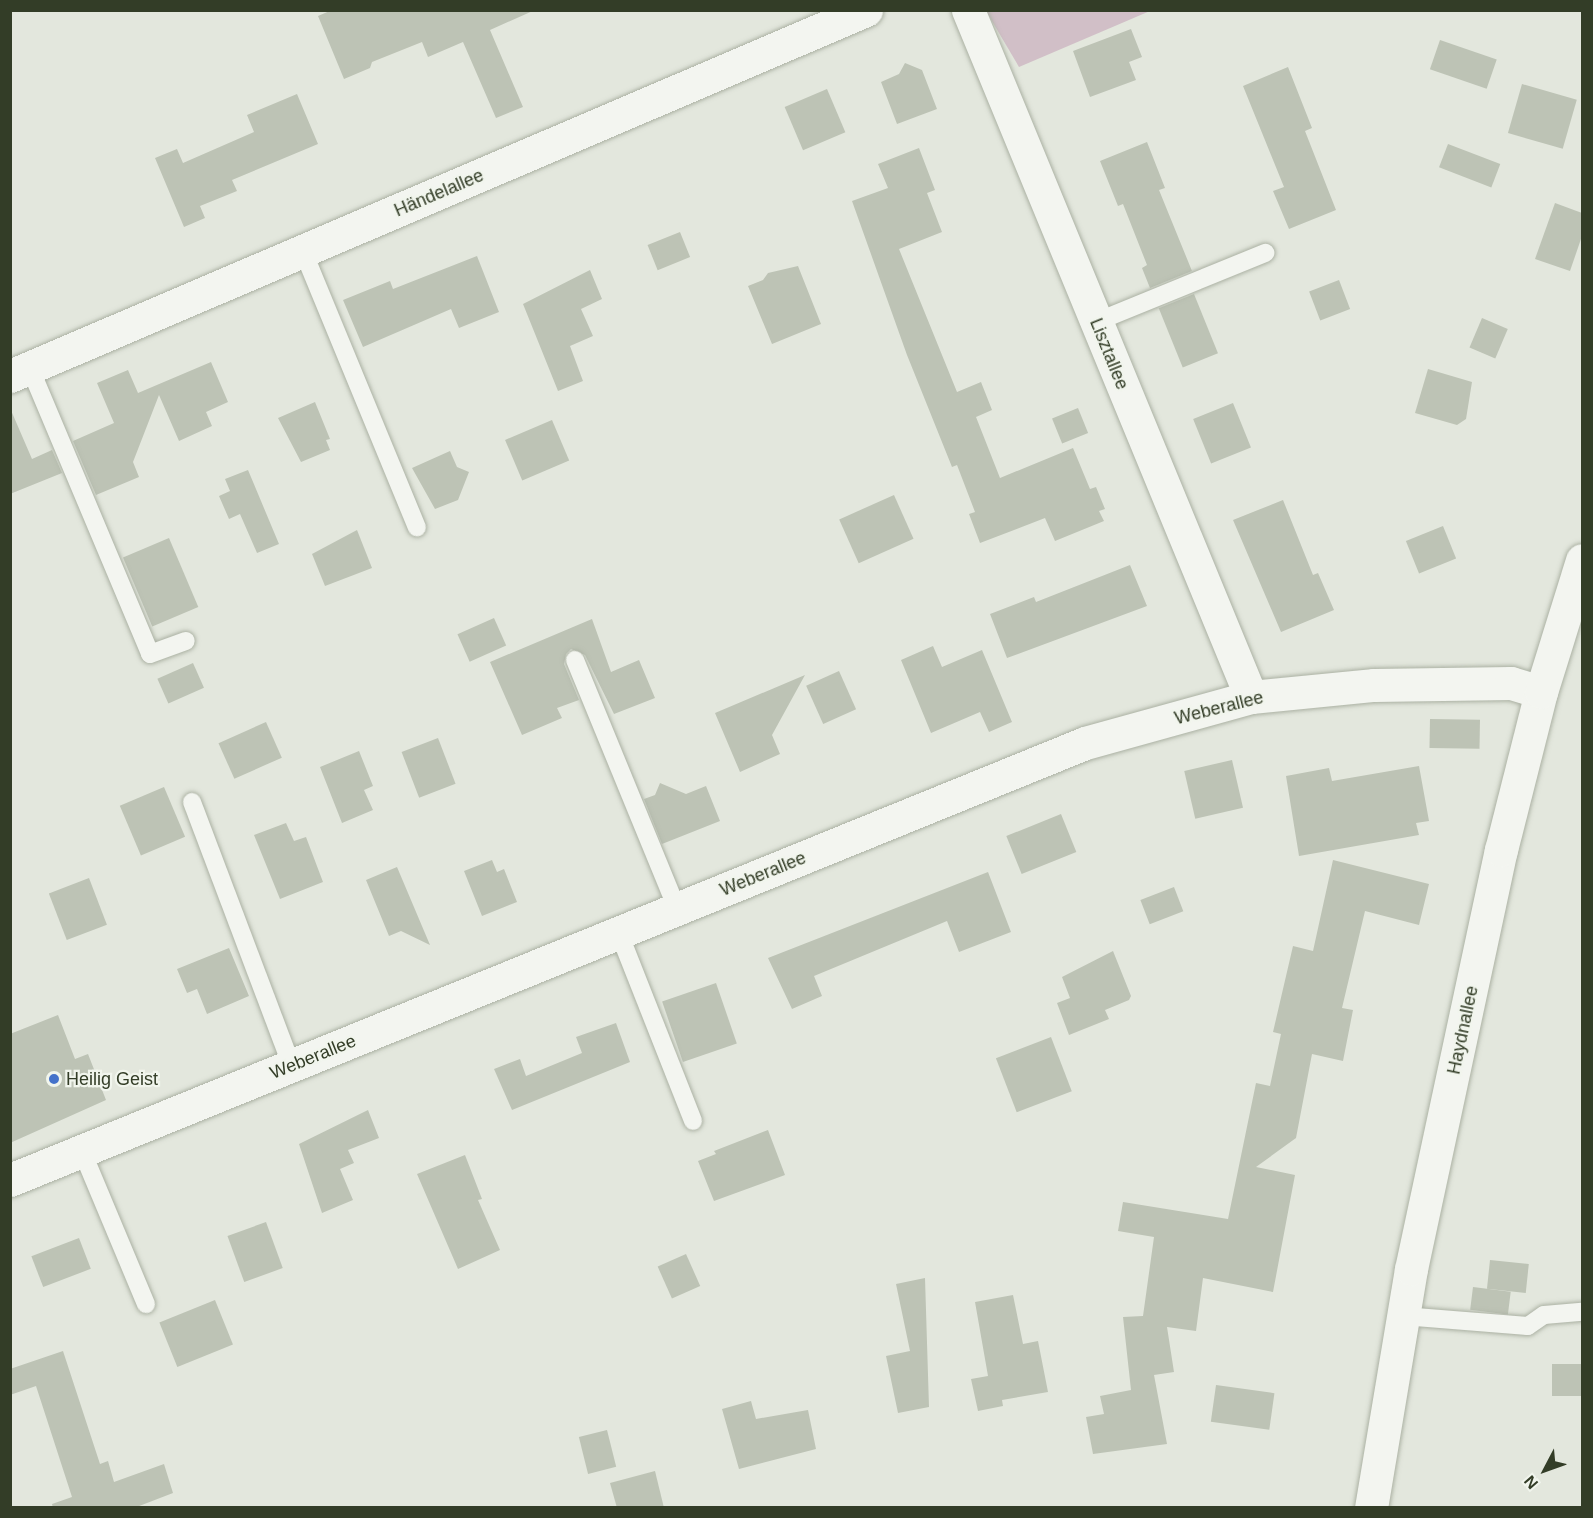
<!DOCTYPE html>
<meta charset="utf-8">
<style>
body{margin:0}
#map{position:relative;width:1593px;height:1518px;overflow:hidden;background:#e3e7dd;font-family:Helvetica,sans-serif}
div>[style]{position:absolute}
.green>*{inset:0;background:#d1bfc7}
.building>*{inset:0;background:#bdc3b5;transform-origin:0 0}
.roads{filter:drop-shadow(0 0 2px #abb1a3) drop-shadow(0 0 2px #abb1a3)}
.service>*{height:18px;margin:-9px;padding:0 9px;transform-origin:9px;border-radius:9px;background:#f3f5f0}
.minor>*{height:33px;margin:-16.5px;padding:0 16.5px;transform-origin:16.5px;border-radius:16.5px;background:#f3f5f0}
.tertiary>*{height:33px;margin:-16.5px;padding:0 16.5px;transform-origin:16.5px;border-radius:16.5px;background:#f3f5f0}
.dots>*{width:16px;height:16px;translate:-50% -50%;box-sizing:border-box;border:3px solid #f1f5ed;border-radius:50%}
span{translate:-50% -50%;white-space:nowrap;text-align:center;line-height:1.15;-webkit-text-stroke:4.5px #f1f5ed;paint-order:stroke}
.street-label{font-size:18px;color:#333d27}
.poi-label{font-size:18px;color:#333d27}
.left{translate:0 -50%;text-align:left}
.frame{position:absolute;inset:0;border:12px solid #333d27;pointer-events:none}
.north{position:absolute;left:1515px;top:1440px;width:60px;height:60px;-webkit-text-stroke:4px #f1f5ed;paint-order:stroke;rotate:229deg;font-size:16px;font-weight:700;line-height:24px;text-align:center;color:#333d27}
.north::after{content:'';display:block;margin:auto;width:21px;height:27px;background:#333d27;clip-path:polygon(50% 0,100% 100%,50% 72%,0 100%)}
</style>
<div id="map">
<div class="green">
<i style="clip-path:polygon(986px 11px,1150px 11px,1019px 67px)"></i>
</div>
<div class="building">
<i style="clip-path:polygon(332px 10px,535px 10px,490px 30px,523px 107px,496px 118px,463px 42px,428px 57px,422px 42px,372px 62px,370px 68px,344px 79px,318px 16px)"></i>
<i style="clip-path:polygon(1131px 29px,1142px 57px,1129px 62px,1136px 80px,1090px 97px,1073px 51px)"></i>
<i style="left:1440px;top:40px;width:60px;height:31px;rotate:19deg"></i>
<i style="clip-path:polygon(905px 63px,922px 70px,937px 109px,897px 124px,881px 82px,899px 74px)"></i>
<i style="clip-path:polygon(1288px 67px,1312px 128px,1305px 131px,1336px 210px,1289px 229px,1273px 191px,1284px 187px,1243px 86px)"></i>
<i style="left:1522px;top:84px;width:57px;height:51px;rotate:16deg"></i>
<i style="left:827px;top:89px;width:47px;height:46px;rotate:67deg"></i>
<i style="clip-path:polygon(297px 94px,318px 144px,232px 180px,237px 191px,200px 206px,205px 218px,184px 227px,155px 158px,177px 149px,183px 163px,254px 132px,247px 115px)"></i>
<i style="clip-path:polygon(1147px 142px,1165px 188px,1159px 190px,1192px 271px,1150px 288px,1142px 268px,1147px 265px,1123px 204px,1118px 206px,1100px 161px)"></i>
<i style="left:1448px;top:144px;width:56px;height:25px;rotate:21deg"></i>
<i style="clip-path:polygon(919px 148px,935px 190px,927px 193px,942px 232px,899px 249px,957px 392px,981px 382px,992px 410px,976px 417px,1000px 478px,1073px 448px,1090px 489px,1096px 487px,1105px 509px,1099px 511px,1104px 521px,1055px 541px,1045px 518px,980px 543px,969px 514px,975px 512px,957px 465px,952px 467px,907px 355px,852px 201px,888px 188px,878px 164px)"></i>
<i style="clip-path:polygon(1555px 203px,1582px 213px,1582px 236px,1570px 271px,1535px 259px)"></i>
<i style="left:680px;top:232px;width:27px;height:35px;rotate:68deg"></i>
<i style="clip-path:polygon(477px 256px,499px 312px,459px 328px,451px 309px,363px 347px,343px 300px,390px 281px,393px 289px)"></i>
<i style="clip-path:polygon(798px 266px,821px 324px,772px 344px,748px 286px,763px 280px,768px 273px)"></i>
<i style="clip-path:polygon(590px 270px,602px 299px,581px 309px,593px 336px,570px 346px,583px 381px,558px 391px,523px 304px)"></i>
<i style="left:1339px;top:280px;width:31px;height:32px;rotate:69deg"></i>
<i style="left:1194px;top:294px;width:64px;height:38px;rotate:68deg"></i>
<i style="left:1482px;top:318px;width:28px;height:32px;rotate:23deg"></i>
<i style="clip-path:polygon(211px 362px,228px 402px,206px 412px,212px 426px,179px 441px,159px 395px,133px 462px,139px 477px,96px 495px,73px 441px,114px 423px,97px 383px,128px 370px,138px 393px)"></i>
<i style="clip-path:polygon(1428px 369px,1472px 382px,1466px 419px,1457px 425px,1415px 413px)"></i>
<i style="clip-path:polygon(315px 402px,330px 439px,326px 440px,330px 450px,301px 462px,278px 418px)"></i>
<i style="left:1233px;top:403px;width:48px;height:43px;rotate:68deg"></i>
<i style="clip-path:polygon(10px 408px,32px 459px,52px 450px,62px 473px,10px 494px)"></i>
<i style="left:1078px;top:408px;width:27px;height:28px;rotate:68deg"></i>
<i style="left:552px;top:420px;width:44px;height:51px;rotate:67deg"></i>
<i style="clip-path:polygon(450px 451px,457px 467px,469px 472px,458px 500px,435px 509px,412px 468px)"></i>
<i style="clip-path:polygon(248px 470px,279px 544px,257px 553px,240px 514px,229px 519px,219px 496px,230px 491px,225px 479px)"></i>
<i style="left:894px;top:495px;width:48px;height:60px;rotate:66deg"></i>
<i style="clip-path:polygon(1283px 500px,1313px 575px,1318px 573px,1334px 610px,1281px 632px,1233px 520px)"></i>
<i style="left:1443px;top:526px;width:35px;height:40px;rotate:68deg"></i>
<i style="clip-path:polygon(357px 530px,372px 568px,325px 586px,312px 554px)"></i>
<i style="left:169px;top:538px;width:75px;height:50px;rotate:67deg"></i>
<i style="clip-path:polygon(1130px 565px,1147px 606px,1007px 658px,990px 614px,1034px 597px,1036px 602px)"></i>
<i style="left:494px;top:618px;width:30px;height:40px;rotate:66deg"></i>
<i style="clip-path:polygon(592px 619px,611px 672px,639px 660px,655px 698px,614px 714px,585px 655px,571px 649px,566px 654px,564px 664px,579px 700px,557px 708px,562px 718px,522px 735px,490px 662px)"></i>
<i style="clip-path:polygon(933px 646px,942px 667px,982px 650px,1012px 722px,989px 732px,980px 712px,931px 733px,901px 660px)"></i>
<i style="left:193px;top:663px;width:27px;height:39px;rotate:66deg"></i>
<i style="left:839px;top:671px;width:42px;height:36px;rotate:66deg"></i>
<i style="clip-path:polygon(805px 675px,772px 735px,780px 754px,740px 772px,715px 713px)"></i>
<i style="left:1430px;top:719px;width:50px;height:29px;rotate:1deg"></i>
<i style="left:266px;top:722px;width:39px;height:52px;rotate:66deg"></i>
<i style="left:438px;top:738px;width:49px;height:39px;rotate:69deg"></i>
<i style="clip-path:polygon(359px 751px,373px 786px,364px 790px,373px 810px,342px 823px,320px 767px)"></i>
<i style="left:1232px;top:760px;width:49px;height:49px;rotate:77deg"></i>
<i style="clip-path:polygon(1419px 766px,1429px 821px,1416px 823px,1419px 835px,1299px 856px,1286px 776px,1329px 768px,1332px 781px)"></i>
<i style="clip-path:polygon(660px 783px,686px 794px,706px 786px,720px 821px,662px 844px,644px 799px,655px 795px)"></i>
<i style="left:164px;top:787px;width:54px;height:48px;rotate:67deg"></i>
<i style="left:1061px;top:814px;width:41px;height:59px;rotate:68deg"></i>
<i style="clip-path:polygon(286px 823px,294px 841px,306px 837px,323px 882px,280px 899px,254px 835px)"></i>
<i style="clip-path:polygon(492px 860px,497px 872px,504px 869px,517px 902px,482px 916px,464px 871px)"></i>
<i style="clip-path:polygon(1333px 860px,1429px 884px,1419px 925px,1365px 911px,1342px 1008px,1353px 1010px,1343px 1061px,1312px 1054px,1296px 1138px,1256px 1167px,1295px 1175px,1273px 1292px,1203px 1278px,1196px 1331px,1167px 1327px,1174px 1372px,1154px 1375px,1167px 1444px,1093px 1454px,1086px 1417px,1104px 1414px,1100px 1396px,1131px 1390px,1123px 1317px,1143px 1316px,1154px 1237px,1118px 1231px,1123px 1202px,1228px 1219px,1256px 1083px,1270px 1086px,1281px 1034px,1273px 1032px,1293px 946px,1313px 951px)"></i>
<i style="clip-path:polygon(397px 867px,430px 945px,401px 931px,389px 936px,366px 880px)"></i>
<i style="clip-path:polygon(988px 872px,1011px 932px,959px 952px,947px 921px,814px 976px,822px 996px,792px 1009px,768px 958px)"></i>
<i style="left:89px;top:878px;width:50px;height:43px;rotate:69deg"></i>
<i style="left:1174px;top:887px;width:26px;height:36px;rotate:69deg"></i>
<i style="clip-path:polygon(229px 948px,249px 996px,207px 1014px,197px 989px,187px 993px,177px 969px)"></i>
<i style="clip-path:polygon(1113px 951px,1131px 996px,1129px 1000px,1105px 1010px,1109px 1019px,1069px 1035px,1057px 1003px,1070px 998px,1062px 977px)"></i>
<i style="left:716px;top:983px;width:64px;height:57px;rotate:71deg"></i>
<i style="clip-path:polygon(58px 1015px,75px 1059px,88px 1054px,106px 1100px,10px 1143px,10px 1034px)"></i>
<i style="clip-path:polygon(616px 1023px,630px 1062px,512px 1110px,494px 1069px,520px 1059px,526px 1076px,582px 1053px,576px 1037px)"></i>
<i style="left:1051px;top:1037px;width:58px;height:59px;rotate:69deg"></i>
<i style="clip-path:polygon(368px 1110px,379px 1138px,348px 1150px,354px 1163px,340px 1169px,353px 1200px,322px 1213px,299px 1144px)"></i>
<i style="clip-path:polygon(768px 1130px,785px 1175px,714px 1201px,698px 1161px,716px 1154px,714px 1151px)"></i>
<i style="clip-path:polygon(465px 1155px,482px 1199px,478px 1200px,500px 1250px,458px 1269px,417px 1174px)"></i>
<i style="left:266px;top:1222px;width:49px;height:41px;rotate:70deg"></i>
<i style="left:79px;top:1238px;width:33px;height:51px;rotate:69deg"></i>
<i style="left:686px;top:1254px;width:35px;height:31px;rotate:66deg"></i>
<i style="left:1490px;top:1260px;width:39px;height:29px;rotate:6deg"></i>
<i style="clip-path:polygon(925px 1278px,929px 1407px,898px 1413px,886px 1356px,910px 1351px,896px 1284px)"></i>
<i style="left:1473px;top:1287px;width:38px;height:23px;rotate:7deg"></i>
<i style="clip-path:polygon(1013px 1295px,1023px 1344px,1038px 1341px,1048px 1392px,1002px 1400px,1003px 1406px,978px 1411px,971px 1379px,988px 1376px,975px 1302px)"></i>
<i style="left:215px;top:1300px;width:48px;height:60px;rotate:68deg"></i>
<i style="clip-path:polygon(63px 1351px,100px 1464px,108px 1461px,114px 1482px,164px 1464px,173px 1493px,134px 1508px,53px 1508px,52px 1504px,72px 1497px,36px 1386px,10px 1395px,10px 1369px)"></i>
<i style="left:1552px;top:1364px;width:30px;height:32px"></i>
<i style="left:1216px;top:1385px;width:59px;height:37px;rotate:8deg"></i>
<i style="clip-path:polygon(751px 1401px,756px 1419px,808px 1410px,816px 1449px,739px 1469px,722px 1409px)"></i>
<i style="left:607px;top:1430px;width:38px;height:29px;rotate:76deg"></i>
<i style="clip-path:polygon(655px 1471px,664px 1508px,617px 1508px,610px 1483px)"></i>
</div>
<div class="roads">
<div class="service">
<i style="left:303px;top:251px;width:299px;rotate:67.6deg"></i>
<i style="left:1096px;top:322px;width:183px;rotate:-22.2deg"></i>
<i style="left:30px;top:368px;width:310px;rotate:67.2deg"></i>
<i style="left:150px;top:654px;width:38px;rotate:-20deg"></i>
<i style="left:575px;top:660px;width:269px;rotate:67.7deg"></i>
<i style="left:192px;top:802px;width:282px;rotate:69.3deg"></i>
<i style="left:619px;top:933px;width:202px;rotate:68.5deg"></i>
<i style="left:82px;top:1151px;width:166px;rotate:67.3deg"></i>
<i style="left:1403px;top:1316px;width:125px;rotate:4.6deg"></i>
<i style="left:1528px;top:1326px;width:19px;rotate:-35deg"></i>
<i style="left:1544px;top:1315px;width:38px;rotate:-5deg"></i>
</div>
<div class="minor">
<i style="left:968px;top:10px;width:743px;rotate:67.61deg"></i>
<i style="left:10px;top:376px;width:931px;rotate:-23.15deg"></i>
<i style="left:10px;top:1180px;width:1160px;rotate:-22.12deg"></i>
<i style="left:1085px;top:743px;width:172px;rotate:-15.5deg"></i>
<i style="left:1251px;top:697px;width:124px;rotate:-5.6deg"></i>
<i style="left:1374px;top:685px;width:137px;rotate:-0.8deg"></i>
<i style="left:1511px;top:683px;width:31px;rotate:17deg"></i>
</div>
<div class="tertiary">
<i style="left:1371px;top:1508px;width:242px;rotate:-80.5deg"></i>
<i style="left:1411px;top:1269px;width:429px;rotate:-77.9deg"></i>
<i style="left:1501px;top:850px;width:163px;rotate:-75.8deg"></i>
<i style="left:1541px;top:692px;width:138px;rotate:-72.7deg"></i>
</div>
</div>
<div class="dots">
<i style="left:54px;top:1079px;background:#4472ca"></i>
</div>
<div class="street-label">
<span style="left:439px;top:193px;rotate:-23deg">Händelallee</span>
<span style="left:1109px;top:354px;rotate:68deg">Lisztallee</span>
<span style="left:1219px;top:708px;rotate:-14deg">Weberallee</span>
<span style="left:763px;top:874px;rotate:-22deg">Weberallee</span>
<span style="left:1463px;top:1030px;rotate:-78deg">Haydnallee</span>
<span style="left:313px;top:1057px;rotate:-22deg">Weberallee</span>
</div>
<div class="poi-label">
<span class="left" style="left:66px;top:1079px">Heilig Geist</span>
</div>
<div class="frame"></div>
<div class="north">N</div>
</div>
